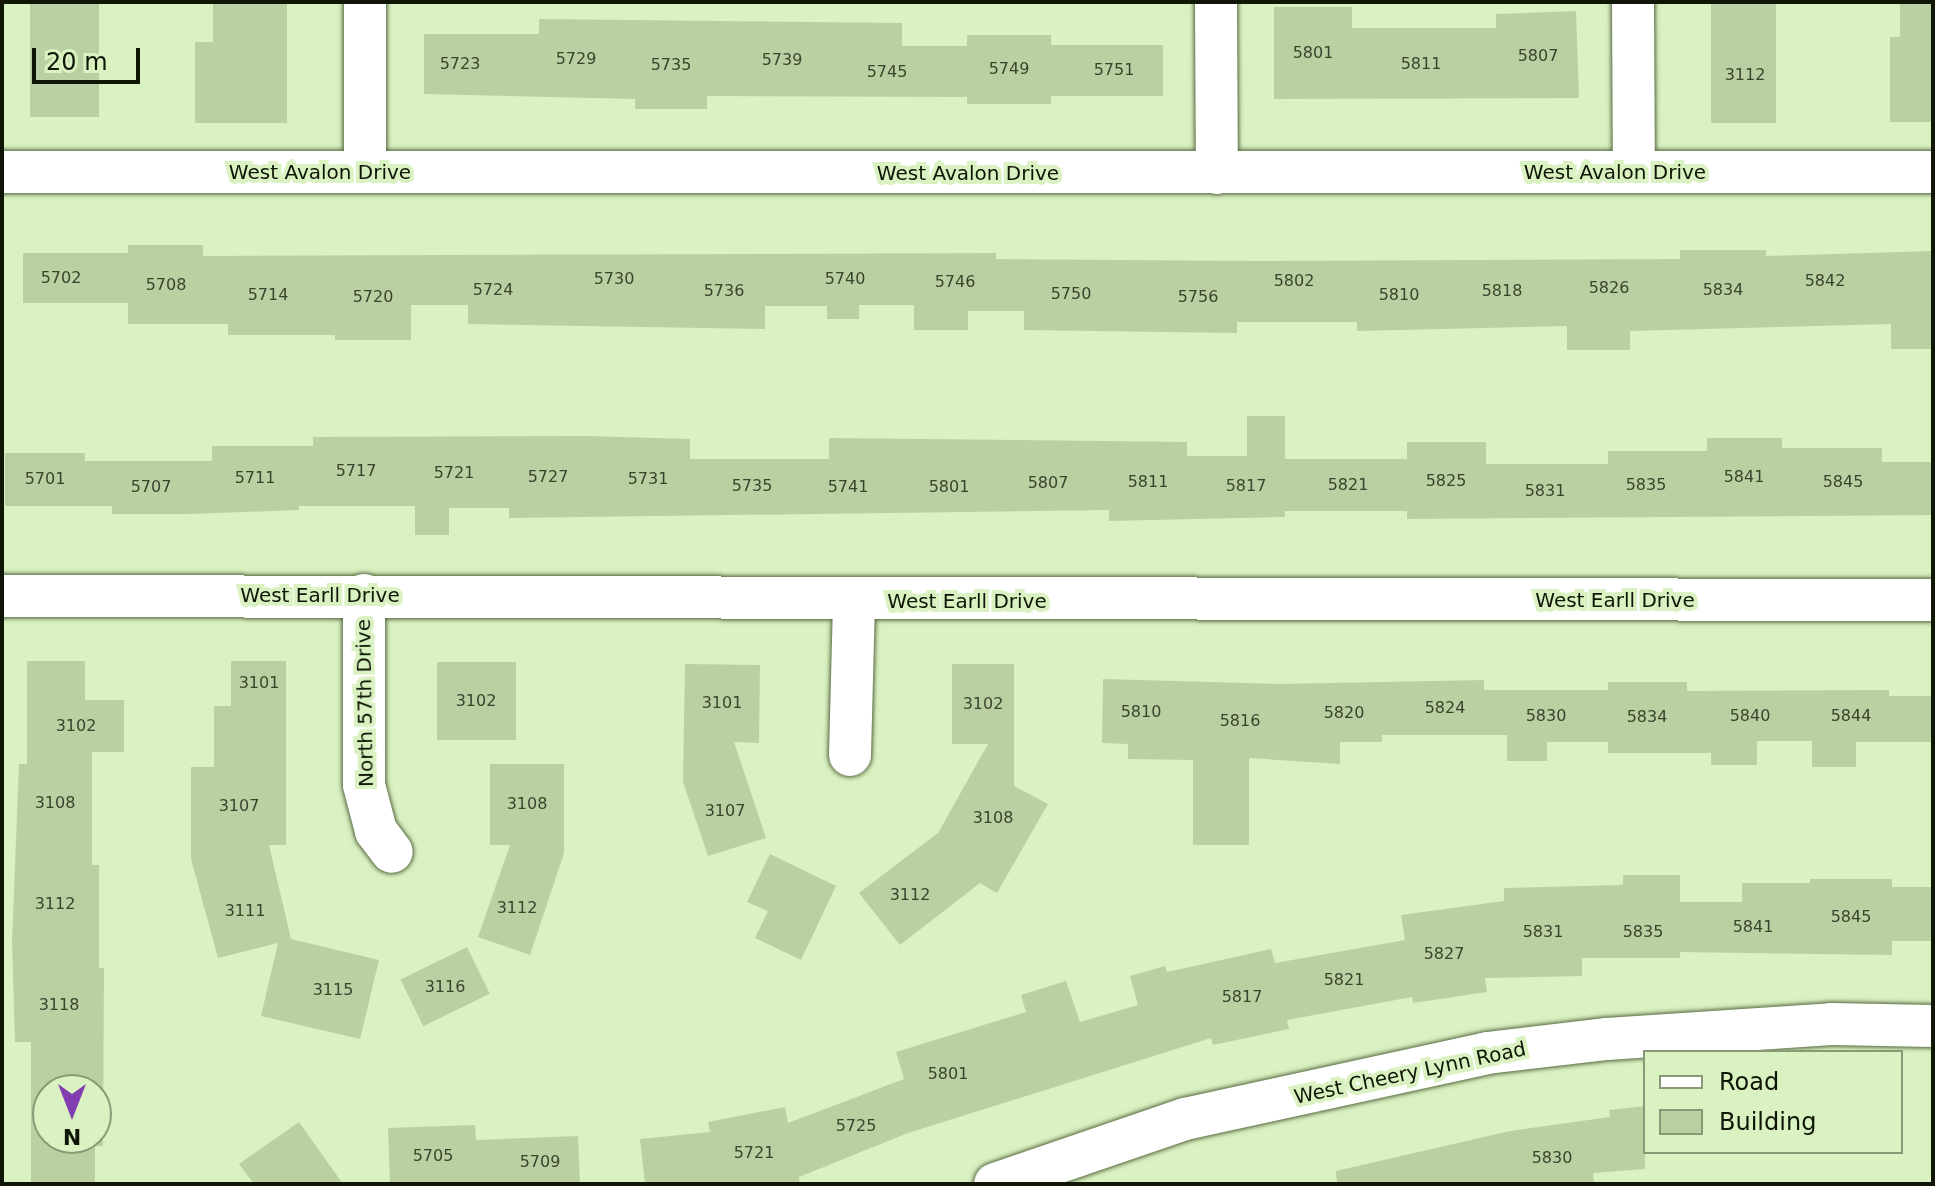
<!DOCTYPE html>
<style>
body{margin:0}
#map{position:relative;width:1935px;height:1186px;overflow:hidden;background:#daf1c2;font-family:"DejaVu Sans",sans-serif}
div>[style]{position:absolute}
.building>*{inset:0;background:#bad0a2;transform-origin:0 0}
.roads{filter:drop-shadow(0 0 2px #586b41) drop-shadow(0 0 2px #586b41)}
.minor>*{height:42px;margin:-21px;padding:0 21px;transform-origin:21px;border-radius:21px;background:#fff}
span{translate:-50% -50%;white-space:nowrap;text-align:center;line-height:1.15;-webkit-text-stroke:8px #daf1c2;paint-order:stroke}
.number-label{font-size:16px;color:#3a442d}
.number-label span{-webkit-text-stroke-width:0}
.street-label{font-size:20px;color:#0f1606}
.frame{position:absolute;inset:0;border:4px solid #0f1606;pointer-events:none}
.legend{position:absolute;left:1643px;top:1050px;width:260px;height:104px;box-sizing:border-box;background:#daf1c2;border:2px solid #899977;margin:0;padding:10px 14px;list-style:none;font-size:24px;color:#0f1606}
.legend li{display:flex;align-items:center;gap:16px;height:40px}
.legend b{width:40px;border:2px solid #899977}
.north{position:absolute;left:32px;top:1074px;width:80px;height:80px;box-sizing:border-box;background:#daf1c2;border:2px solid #899977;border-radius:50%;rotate:180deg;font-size:22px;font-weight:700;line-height:32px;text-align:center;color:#0f1606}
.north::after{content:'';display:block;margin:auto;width:28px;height:36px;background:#823db1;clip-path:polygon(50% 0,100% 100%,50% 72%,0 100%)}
.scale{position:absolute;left:32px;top:48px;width:108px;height:36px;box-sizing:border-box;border:4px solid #0f1606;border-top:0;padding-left:10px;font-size:24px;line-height:28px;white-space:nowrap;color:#0f1606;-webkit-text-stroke:6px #daf1c2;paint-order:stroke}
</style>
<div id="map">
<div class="building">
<i style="left:30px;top:2px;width:69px;height:115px"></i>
<i style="clip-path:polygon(213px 2px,287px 2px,287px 123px,195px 123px,195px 42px,213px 42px)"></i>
<i style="left:1711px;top:2px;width:65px;height:121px"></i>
<i style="clip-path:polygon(1900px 2px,1933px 2px,1933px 122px,1890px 122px,1890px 37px,1900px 37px)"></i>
<i style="clip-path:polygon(1274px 7px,1352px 7px,1352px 28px,1496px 28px,1496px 14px,1576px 11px,1579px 98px,1274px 99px)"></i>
<i style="clip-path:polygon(539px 19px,902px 23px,902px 46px,967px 46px,967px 35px,1051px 35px,1051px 45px,1163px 45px,1163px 96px,1051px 96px,1051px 104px,967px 104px,967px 97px,707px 96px,707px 109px,635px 109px,635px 99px,424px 94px,424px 34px,539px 34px)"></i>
<i style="clip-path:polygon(128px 245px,203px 245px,203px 256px,996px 253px,996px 259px,1255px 261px,1680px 259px,1680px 250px,1766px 250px,1766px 256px,1933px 251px,1933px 349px,1891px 349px,1891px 324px,1630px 331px,1630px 350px,1567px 350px,1567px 326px,1357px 331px,1357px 322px,1237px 322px,1237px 333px,1024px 330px,1024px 311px,968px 311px,968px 330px,914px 330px,914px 305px,859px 305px,859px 319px,827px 319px,827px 306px,765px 306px,765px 329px,468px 324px,468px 305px,411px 305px,411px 340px,335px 340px,335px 335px,228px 335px,228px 324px,128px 324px,128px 303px,23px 303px,23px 253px,128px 253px)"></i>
<i style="clip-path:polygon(1247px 416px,1285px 416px,1285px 459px,1407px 459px,1407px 442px,1486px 442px,1486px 464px,1608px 464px,1608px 451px,1707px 451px,1707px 438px,1782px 438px,1782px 448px,1882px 448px,1882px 462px,1933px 462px,1933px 515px,1407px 519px,1407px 511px,1285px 511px,1285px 517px,1109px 521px,1109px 510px,509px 518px,509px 508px,449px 508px,449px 535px,415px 535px,415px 506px,299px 506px,299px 510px,190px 514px,112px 514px,112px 506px,5px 506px,5px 453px,85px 453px,85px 461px,212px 461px,212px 446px,313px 446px,313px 437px,586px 436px,690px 439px,690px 459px,829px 459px,829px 438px,1187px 442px,1187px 456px,1247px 456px)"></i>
<i style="clip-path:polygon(evenodd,27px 661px,85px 661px,85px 700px,124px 700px,124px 752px,92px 752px,92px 865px,99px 865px,99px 968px,104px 968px,103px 1146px,95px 1146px,95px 1184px,31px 1184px,31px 1042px,15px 1042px,12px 942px,19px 764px,27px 764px,27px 661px,48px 1090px,96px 1090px,96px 1138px,48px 1138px,48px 1090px)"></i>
<i style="clip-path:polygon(231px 661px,286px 661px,286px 845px,269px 845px,291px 939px,379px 960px,360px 1039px,261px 1016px,278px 943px,218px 958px,191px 859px,191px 767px,214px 767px,214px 706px,231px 706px)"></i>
<i style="left:437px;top:662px;width:79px;height:78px"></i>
<i style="clip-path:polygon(685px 664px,760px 665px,759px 743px,734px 742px,766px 838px,708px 856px,683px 782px)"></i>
<i style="clip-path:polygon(952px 664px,1014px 664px,1014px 786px,1048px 804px,997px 893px,980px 883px,900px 945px,859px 893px,938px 833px,988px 744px,952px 744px)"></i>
<i style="clip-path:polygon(1103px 679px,1279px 684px,1484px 680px,1484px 690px,1608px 690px,1608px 682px,1687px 682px,1687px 691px,1889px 690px,1889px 696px,1933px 696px,1933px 742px,1856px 742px,1856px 767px,1812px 767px,1812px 741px,1757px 741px,1757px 765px,1711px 765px,1711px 753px,1608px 753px,1608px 742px,1547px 742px,1547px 761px,1507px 761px,1507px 735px,1382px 735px,1382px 742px,1340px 742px,1340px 764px,1249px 758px,1249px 845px,1193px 845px,1193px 760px,1128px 759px,1128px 744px,1102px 743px)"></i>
<i style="clip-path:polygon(490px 764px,564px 764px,564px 853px,530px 955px,478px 937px,510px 845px,490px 845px)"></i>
<i style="clip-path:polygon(770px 854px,836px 886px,801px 960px,755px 938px,768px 911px,747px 902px)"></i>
<i style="clip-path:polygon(1623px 875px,1680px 875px,1680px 902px,1742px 902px,1742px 883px,1810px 883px,1810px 879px,1892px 879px,1892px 887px,1933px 887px,1933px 941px,1892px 941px,1892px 955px,1680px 952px,1680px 958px,1582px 958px,1582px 976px,1485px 978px,1487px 992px,1413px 1003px,1412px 997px,1287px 1020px,1289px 1029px,1213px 1045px,1211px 1038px,908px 1133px,799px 1177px,800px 1184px,645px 1184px,640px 1139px,710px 1132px,708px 1122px,785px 1107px,788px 1123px,904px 1079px,896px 1052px,1026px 1012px,1021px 995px,1066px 981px,1080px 1022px,1138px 1005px,1130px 976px,1165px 966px,1167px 972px,1271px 949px,1275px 963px,1405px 940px,1401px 915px,1504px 901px,1504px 888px,1623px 885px)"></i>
<i style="left:467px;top:947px;width:52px;height:74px;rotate:64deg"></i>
<i style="clip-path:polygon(1645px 1106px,1645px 1169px,1593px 1173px,1594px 1184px,1337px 1184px,1336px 1171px,1510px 1131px,1610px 1117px,1609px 1110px)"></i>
<i style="clip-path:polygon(299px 1122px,343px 1184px,254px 1184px,239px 1164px)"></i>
<i style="clip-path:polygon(475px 1125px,476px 1140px,578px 1136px,580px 1184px,390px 1184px,388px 1128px)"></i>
</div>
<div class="roads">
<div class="minor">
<i style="left:1216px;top:2px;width:171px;rotate:89.7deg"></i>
<i style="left:1633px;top:2px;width:170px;rotate:89.7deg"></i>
<i style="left:2px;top:172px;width:1931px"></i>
<i style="left:365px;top:172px;width:170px;rotate:-90deg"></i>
<i style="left:364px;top:595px;width:190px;rotate:90deg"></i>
<i style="left:364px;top:785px;width:48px;rotate:75.4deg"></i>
<i style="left:376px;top:831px;width:26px;rotate:53deg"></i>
<i style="left:2px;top:596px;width:1931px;rotate:0.12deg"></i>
<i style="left:850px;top:755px;width:154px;rotate:-88.5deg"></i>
<i style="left:995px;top:1184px;width:201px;rotate:-18.9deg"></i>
<i style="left:1185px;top:1119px;width:309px;rotate:-12.3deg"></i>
<i style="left:1487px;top:1053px;width:121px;rotate:-6.7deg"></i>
<i style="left:1607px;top:1039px;width:225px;rotate:-3.8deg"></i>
<i style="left:1832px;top:1024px;width:101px;rotate:1.1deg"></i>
</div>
</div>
<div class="number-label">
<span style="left:1313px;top:53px">5801</span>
<span style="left:1538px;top:56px">5807</span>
<span style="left:576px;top:59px">5729</span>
<span style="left:782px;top:60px">5739</span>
<span style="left:460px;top:64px">5723</span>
<span style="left:1421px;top:64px">5811</span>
<span style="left:671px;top:65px">5735</span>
<span style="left:1009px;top:69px">5749</span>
<span style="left:1114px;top:70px">5751</span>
<span style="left:887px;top:72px">5745</span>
<span style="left:1745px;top:75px">3112</span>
<span style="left:61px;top:278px">5702</span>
<span style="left:614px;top:279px">5730</span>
<span style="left:845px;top:279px">5740</span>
<span style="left:1294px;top:281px">5802</span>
<span style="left:1825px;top:281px">5842</span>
<span style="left:955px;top:282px">5746</span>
<span style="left:166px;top:285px">5708</span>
<span style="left:1609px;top:288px">5826</span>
<span style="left:493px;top:290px">5724</span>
<span style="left:1723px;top:290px">5834</span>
<span style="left:724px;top:291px">5736</span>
<span style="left:1502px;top:291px">5818</span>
<span style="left:1071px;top:294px">5750</span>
<span style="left:268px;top:295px">5714</span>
<span style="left:1399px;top:295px">5810</span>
<span style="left:373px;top:297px">5720</span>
<span style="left:1198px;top:297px">5756</span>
<span style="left:356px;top:471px">5717</span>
<span style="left:454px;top:473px">5721</span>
<span style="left:548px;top:477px">5727</span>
<span style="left:1744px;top:477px">5841</span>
<span style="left:255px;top:478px">5711</span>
<span style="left:45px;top:479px">5701</span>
<span style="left:648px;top:479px">5731</span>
<span style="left:1446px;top:481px">5825</span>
<span style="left:1148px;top:482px">5811</span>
<span style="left:1843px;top:482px">5845</span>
<span style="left:1048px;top:483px">5807</span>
<span style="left:1348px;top:485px">5821</span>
<span style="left:1646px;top:485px">5835</span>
<span style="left:752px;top:486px">5735</span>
<span style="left:1246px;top:486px">5817</span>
<span style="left:151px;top:487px">5707</span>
<span style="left:848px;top:487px">5741</span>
<span style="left:949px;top:487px">5801</span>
<span style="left:1545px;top:491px">5831</span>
<span style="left:259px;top:683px">3101</span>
<span style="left:476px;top:701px">3102</span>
<span style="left:722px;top:703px">3101</span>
<span style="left:983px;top:704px">3102</span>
<span style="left:1445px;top:708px">5824</span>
<span style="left:1141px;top:712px">5810</span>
<span style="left:1344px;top:713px">5820</span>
<span style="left:1546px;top:716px">5830</span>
<span style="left:1750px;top:716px">5840</span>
<span style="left:1851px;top:716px">5844</span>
<span style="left:1647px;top:717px">5834</span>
<span style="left:1240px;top:721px">5816</span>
<span style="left:76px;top:726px">3102</span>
<span style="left:55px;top:803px">3108</span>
<span style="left:527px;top:804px">3108</span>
<span style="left:239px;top:806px">3107</span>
<span style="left:725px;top:811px">3107</span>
<span style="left:993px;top:818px">3108</span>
<span style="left:910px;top:895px">3112</span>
<span style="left:55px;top:904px">3112</span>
<span style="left:517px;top:908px">3112</span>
<span style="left:245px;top:911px">3111</span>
<span style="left:1851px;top:917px">5845</span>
<span style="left:1753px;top:927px">5841</span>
<span style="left:1543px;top:932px">5831</span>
<span style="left:1643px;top:932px">5835</span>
<span style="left:1444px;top:954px">5827</span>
<span style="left:1344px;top:980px">5821</span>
<span style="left:445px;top:987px">3116</span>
<span style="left:333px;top:990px">3115</span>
<span style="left:1242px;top:997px">5817</span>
<span style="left:59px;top:1005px">3118</span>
<span style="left:948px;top:1074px">5801</span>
<span style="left:856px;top:1126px">5725</span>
<span style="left:754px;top:1153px">5721</span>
<span style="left:433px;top:1156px">5705</span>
<span style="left:1552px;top:1158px">5830</span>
<span style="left:540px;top:1162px">5709</span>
</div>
<div class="street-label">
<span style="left:320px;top:172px">West Avalon Drive</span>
<span style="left:1615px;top:172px">West Avalon Drive</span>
<span style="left:968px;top:173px">West Avalon Drive</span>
<span style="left:320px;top:595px">West Earll Drive</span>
<span style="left:1615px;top:600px">West Earll Drive</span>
<span style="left:967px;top:601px">West Earll Drive</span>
<span style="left:365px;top:703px;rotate:-91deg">North 57th Drive</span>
<span style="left:1410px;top:1073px;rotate:-12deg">West Cheery Lynn Road</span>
</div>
<div class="frame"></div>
<ul class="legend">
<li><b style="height:10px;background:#fff"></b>Road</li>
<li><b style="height:22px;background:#bad0a2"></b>Building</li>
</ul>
<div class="north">N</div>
<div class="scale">20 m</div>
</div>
